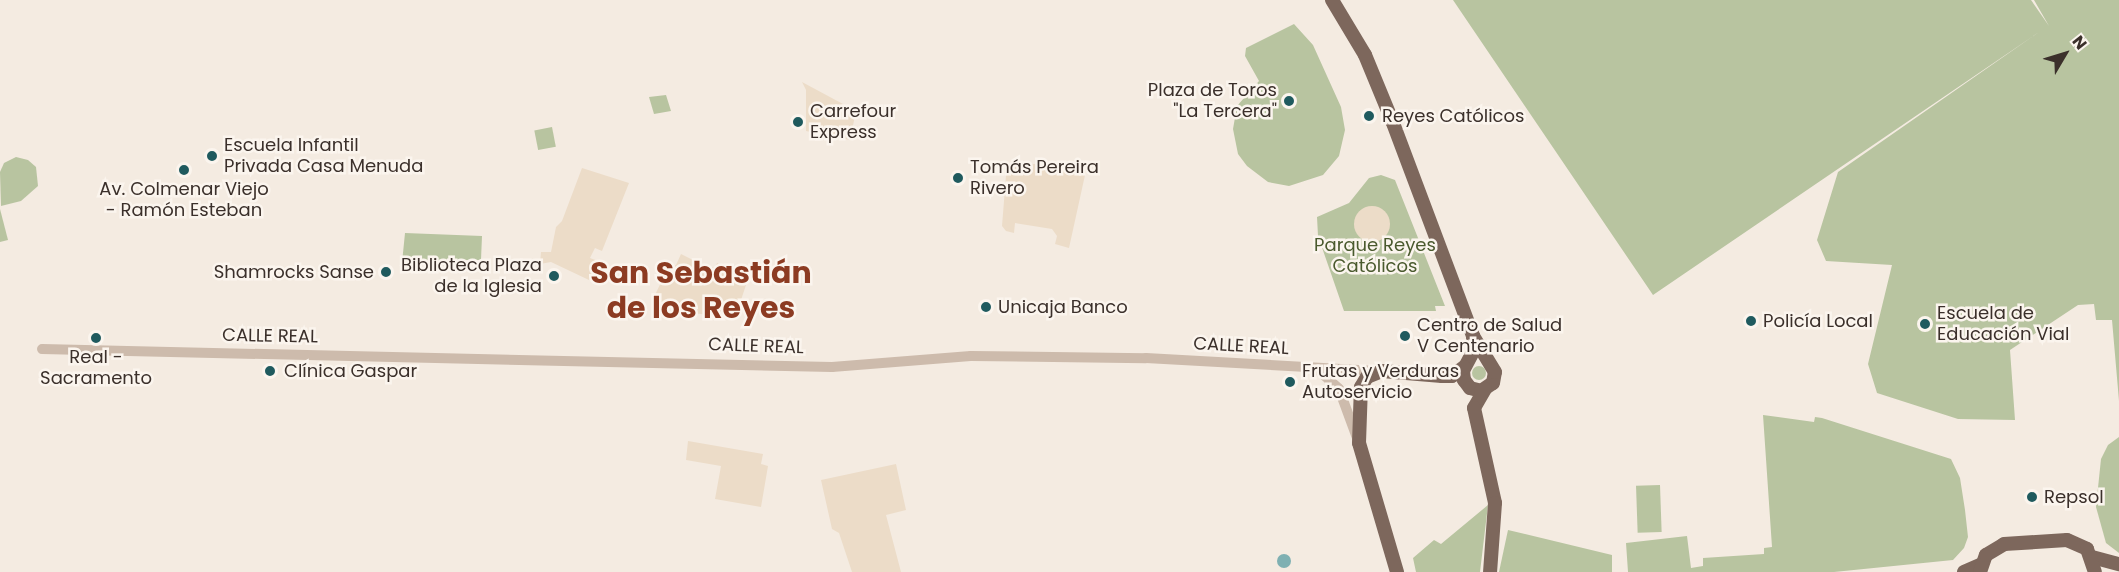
<!DOCTYPE html>
<meta charset="utf-8">
<style>
body{margin:0}
#map{position:relative;width:2119px;height:572px;overflow:hidden;background:#f4ebe1;font-family:Poppins,sans-serif}
div>[style]{position:absolute}
.green>*{inset:0;background:#b8c4a0;transform-origin:0 0}
.round{border-radius:50%}
.plaza>*{inset:0;background:#ecdcc8}
.water>*{inset:0;background:#7fb0b2}
.minor>*{height:10px;margin:-5px;padding:0 5px;transform-origin:5px;border-radius:5px;background:#cdbbac}
.major>*{height:14px;margin:-7px;padding:0 7px;transform-origin:7px;border-radius:7px;background:#7d675c}
.dots>*{width:16px;height:16px;translate:-50% -50%;box-sizing:border-box;border:3px solid #fbf5ee;border-radius:50%}
span{translate:-50% -50%;white-space:nowrap;text-align:center;line-height:1.15;-webkit-text-stroke:5px #fbf5ee;paint-order:stroke}
.poi-label{font-size:18px;color:#3b302b}
.right{translate:-100% -50%;text-align:right}
.left{translate:0 -50%;text-align:left}
.park-label{font-size:18px;color:#4a5a2e}
.street-label{font-size:18px;color:#3b302b}
.town-label{font-size:30px;color:#8c3b22;font-weight:700}
.north{position:absolute;left:2035px;top:24px;width:60px;height:60px;-webkit-text-stroke:4px #fbf5ee;paint-order:stroke;rotate:52deg;font-size:16px;font-weight:700;line-height:24px;text-align:center;color:#3b302b}
.north::after{content:'';display:block;margin:auto;width:21px;height:27px;background:#3b302b;clip-path:polygon(50% 0,100% 100%,50% 72%,0 100%)}
</style>
<div id="map">
<div class="green">
<i style="clip-path:polygon(1453px 0,2031px 0,2049px 26px,2034px 0,2119px 0,2119px 401px,2112px 320px,2096px 320px,2094px 304px,2078px 305px,2010px 350px,2015px 420px,1958px 419px,1877px 393px,1868px 364px,1892px 265px,1826px 261px,1817px 240px,1838px 172px,2039px 32px,1653px 295px)"></i>
<i style="clip-path:polygon(1294px 24px,1313px 45px,1341px 107px,1345px 130px,1339px 156px,1323px 175px,1289px 186px,1268px 182px,1247px 166px,1238px 154px,1233px 129px,1237px 106px,1259px 81px,1245px 56px,1246px 48px)"></i>
<i style="clip-path:polygon(666px 95px,671px 111px,654px 114px,649px 97px)"></i>
<i style="left:552px;top:127px;width:20px;height:18px;rotate:79deg"></i>
<i style="clip-path:polygon(16px 157px,28px 160px,36px 167px,38px 186px,21px 201px,1px 206px,0 172px,4px 163px)"></i>
<i style="clip-path:polygon(1381px 175px,1395px 180px,1445px 306px,1435px 306px,1436px 311px,1344px 311px,1318px 236px,1317px 217px,1349px 203px,1369px 178px)"></i>
<i style="clip-path:polygon(0 209px,8px 240px,0 242px)"></i>
<i style="clip-path:polygon(405px 233px,482px 236px,481px 260px,462px 260px,461px 266px,402px 263px)"></i>
<i class="round" style="left:1472px;top:366px;width:14px;height:14px"></i>
<i style="clip-path:polygon(1763px 415px,1814px 422px,1815px 417px,1822px 418px,1951px 459px,1960px 478px,1965px 510px,1968px 537px,1964px 548px,1953px 560px,1834px 572px,1628px 572px,1626px 543px,1687px 536px,1691px 568px,1703px 566px,1703px 558px,1764px 554px,1764px 548px,1772px 547px)"></i>
<i style="clip-path:polygon(2119px 437px,2119px 553px,2106px 543px,2096px 507px,2101px 459px,2108px 445px)"></i>
<i style="left:1660px;top:485px;width:47px;height:24px;rotate:88deg"></i>
<i style="clip-path:polygon(1488px 505px,1480px 572px,1416px 572px,1413px 558px,1434px 540px,1441px 544px)"></i>
<i style="clip-path:polygon(1508px 530px,1612px 555px,1612px 572px,1499px 572px)"></i>
</div>
<div class="plaza">
<i style="clip-path:polygon(802px 82px,856px 111px,850px 140px,806px 131px,806px 90px)"></i>
<i style="clip-path:polygon(1007px 163px,1087px 166px,1069px 248px,1055px 244px,1057px 236px,1052px 229px,1015px 223px,1014px 233px,1006px 231px,1002px 226px)"></i>
<i style="clip-path:polygon(582px 168px,629px 183px,602px 251px,595px 248px,590px 258px,598px 261px,589px 280px,551px 262px,540px 264px,541px 252px,551px 252px,556px 227px,562px 221px)"></i>
<i class="round" style="left:1354px;top:206px;width:36px;height:36px"></i>
<i style="clip-path:polygon(681px 254px,703px 265px,715px 268px,717px 263px,748px 279px,735px 318px,692px 313px,653px 299px,667px 270px,676px 265px)"></i>
<i style="clip-path:polygon(688px 441px,763px 454px,761px 464px,768px 466px,761px 507px,715px 499px,721px 466px,686px 460px)"></i>
<i style="clip-path:polygon(896px 464px,906px 510px,886px 515px,901px 572px,852px 572px,839px 533px,832px 529px,821px 480px)"></i>
</div>
<div class="water">
<i class="round" style="left:1277px;top:554px;width:14px;height:14px"></i>
</div>
<div class="minor">
<i style="left:42px;top:349px;width:790px;rotate:1.31deg"></i>
<i style="left:832px;top:367px;width:139px;rotate:-4.5deg"></i>
<i style="left:971px;top:356px;width:175px;rotate:0.7deg"></i>
<i style="left:1146px;top:358px;width:235px;rotate:3.2deg"></i>
<i style="left:1316px;top:368px;width:31px;rotate:42deg"></i>
<i style="left:1339px;top:389px;width:52px;rotate:69.8deg"></i>
</div>
<div class="major">
<i style="left:1332px;top:0;width:64px;rotate:59deg"></i>
<i style="left:1365px;top:55px;width:74px;rotate:67.6deg"></i>
<i style="left:1393px;top:123px;width:228px;rotate:69.4deg"></i>
<i style="left:1473px;top:336px;width:14px;rotate:86deg"></i>
<i style="left:1474px;top:350px;width:24px;rotate:118deg"></i>
<i style="left:1463px;top:371px;width:9px;rotate:84deg"></i>
<i style="left:1464px;top:380px;width:10px;rotate:53deg"></i>
<i style="left:1470px;top:388px;width:11px;rotate:15deg"></i>
<i style="left:1481px;top:391px;width:14px;rotate:-34deg"></i>
<i style="left:1493px;top:383px;width:11px;rotate:-80deg"></i>
<i style="left:1495px;top:372px;width:42px;rotate:-121.4deg"></i>
<i style="left:1485px;top:389px;width:22px;rotate:120deg"></i>
<i style="left:1474px;top:408px;width:97px;rotate:77.5deg"></i>
<i style="left:1495px;top:503px;width:69px;rotate:94.1deg"></i>
<i style="left:2092px;top:557px;width:28px;rotate:15deg"></i>
<i style="left:1397px;top:572px;width:134px;rotate:-106.4deg"></i>
<i style="left:1359px;top:443px;width:56px;rotate:-88deg"></i>
<i style="left:1361px;top:387px;width:12px;rotate:-59deg"></i>
<i style="left:1367px;top:377px;width:16px;rotate:-22deg"></i>
<i style="left:1382px;top:371px;width:60px;rotate:4.8deg"></i>
<i style="left:1442px;top:376px;width:10px"></i>
<i style="left:1452px;top:376px;width:15px;rotate:-37deg"></i>
<i style="left:1964px;top:572px;width:17px;rotate:-24deg"></i>
<i style="left:1980px;top:572px;width:18px;rotate:-71deg"></i>
<i style="left:1986px;top:555px;width:21px;rotate:-31deg"></i>
<i style="left:2004px;top:544px;width:63px;rotate:-3.6deg"></i>
<i style="left:2067px;top:540px;width:22px;rotate:24deg"></i>
<i style="left:2087px;top:549px;width:24px;rotate:71deg"></i>
</div>
<div class="dots">
<i style="left:1289px;top:101px;background:#1f5a5e"></i>
<i style="left:1369px;top:116px;background:#1f5a5e"></i>
<i style="left:798px;top:122px;background:#1f5a5e"></i>
<i style="left:212px;top:156px;background:#1f5a5e"></i>
<i style="left:184px;top:170px;background:#1f5a5e"></i>
<i style="left:958px;top:178px;background:#1f5a5e"></i>
<i style="left:386px;top:272px;background:#1f5a5e"></i>
<i style="left:554px;top:276px;background:#1f5a5e"></i>
<i style="left:986px;top:307px;background:#1f5a5e"></i>
<i style="left:1751px;top:321px;background:#1f5a5e"></i>
<i style="left:1925px;top:324px;background:#1f5a5e"></i>
<i style="left:1405px;top:336px;background:#1f5a5e"></i>
<i style="left:96px;top:338px;background:#1f5a5e"></i>
<i style="left:270px;top:371px;background:#1f5a5e"></i>
<i style="left:1290px;top:382px;background:#1f5a5e"></i>
<i style="left:2032px;top:497px;background:#1f5a5e"></i>
</div>
<div class="poi-label">
<span class="right" style="left:1277px;top:101px">Plaza de Toros<br>"La Tercera"</span>
<span class="left" style="left:810px;top:122px">Carrefour<br>Express</span>
<span class="left" style="left:1382px;top:116px">Reyes Católicos</span>
<span class="left" style="left:224px;top:156px">Escuela Infantil<br>Privada Casa Menuda</span>
<span class="left" style="left:970px;top:178px">Tomás Pereira<br>Rivero</span>
<span style="left:184px;top:200px">Av. Colmenar Viejo<br>- Ramón Esteban</span>
<span class="right" style="left:542px;top:276px">Biblioteca Plaza<br>de la Iglesia</span>
<span class="right" style="left:374px;top:272px">Shamrocks Sanse</span>
<span class="left" style="left:998px;top:307px">Unicaja Banco</span>
<span class="left" style="left:1937px;top:324px">Escuela de<br>Educación Vial</span>
<span class="left" style="left:1763px;top:321px">Policía Local</span>
<span class="left" style="left:1417px;top:336px">Centro de Salud<br>V Centenario</span>
<span style="left:96px;top:368px">Real -<br>Sacramento</span>
<span class="left" style="left:284px;top:371px">Clínica Gaspar</span>
<span class="left" style="left:1302px;top:382px">Frutas y Verduras<br>Autoservicio</span>
<span class="left" style="left:2044px;top:497px">Repsol</span>
</div>
<div class="park-label">
<span style="left:1375px;top:256px">Parque Reyes<br>Católicos</span>
</div>
<div class="street-label">
<span style="left:270px;top:336px;rotate:1deg">CALLE REAL</span>
<span style="left:756px;top:346px;rotate:2deg">CALLE REAL</span>
<span style="left:1241px;top:346px;rotate:3deg">CALLE REAL</span>
</div>
<div class="town-label">
<span style="left:701px;top:290px">San Sebastián<br>de los Reyes</span>
</div>
<div class="north">N</div>
</div>
